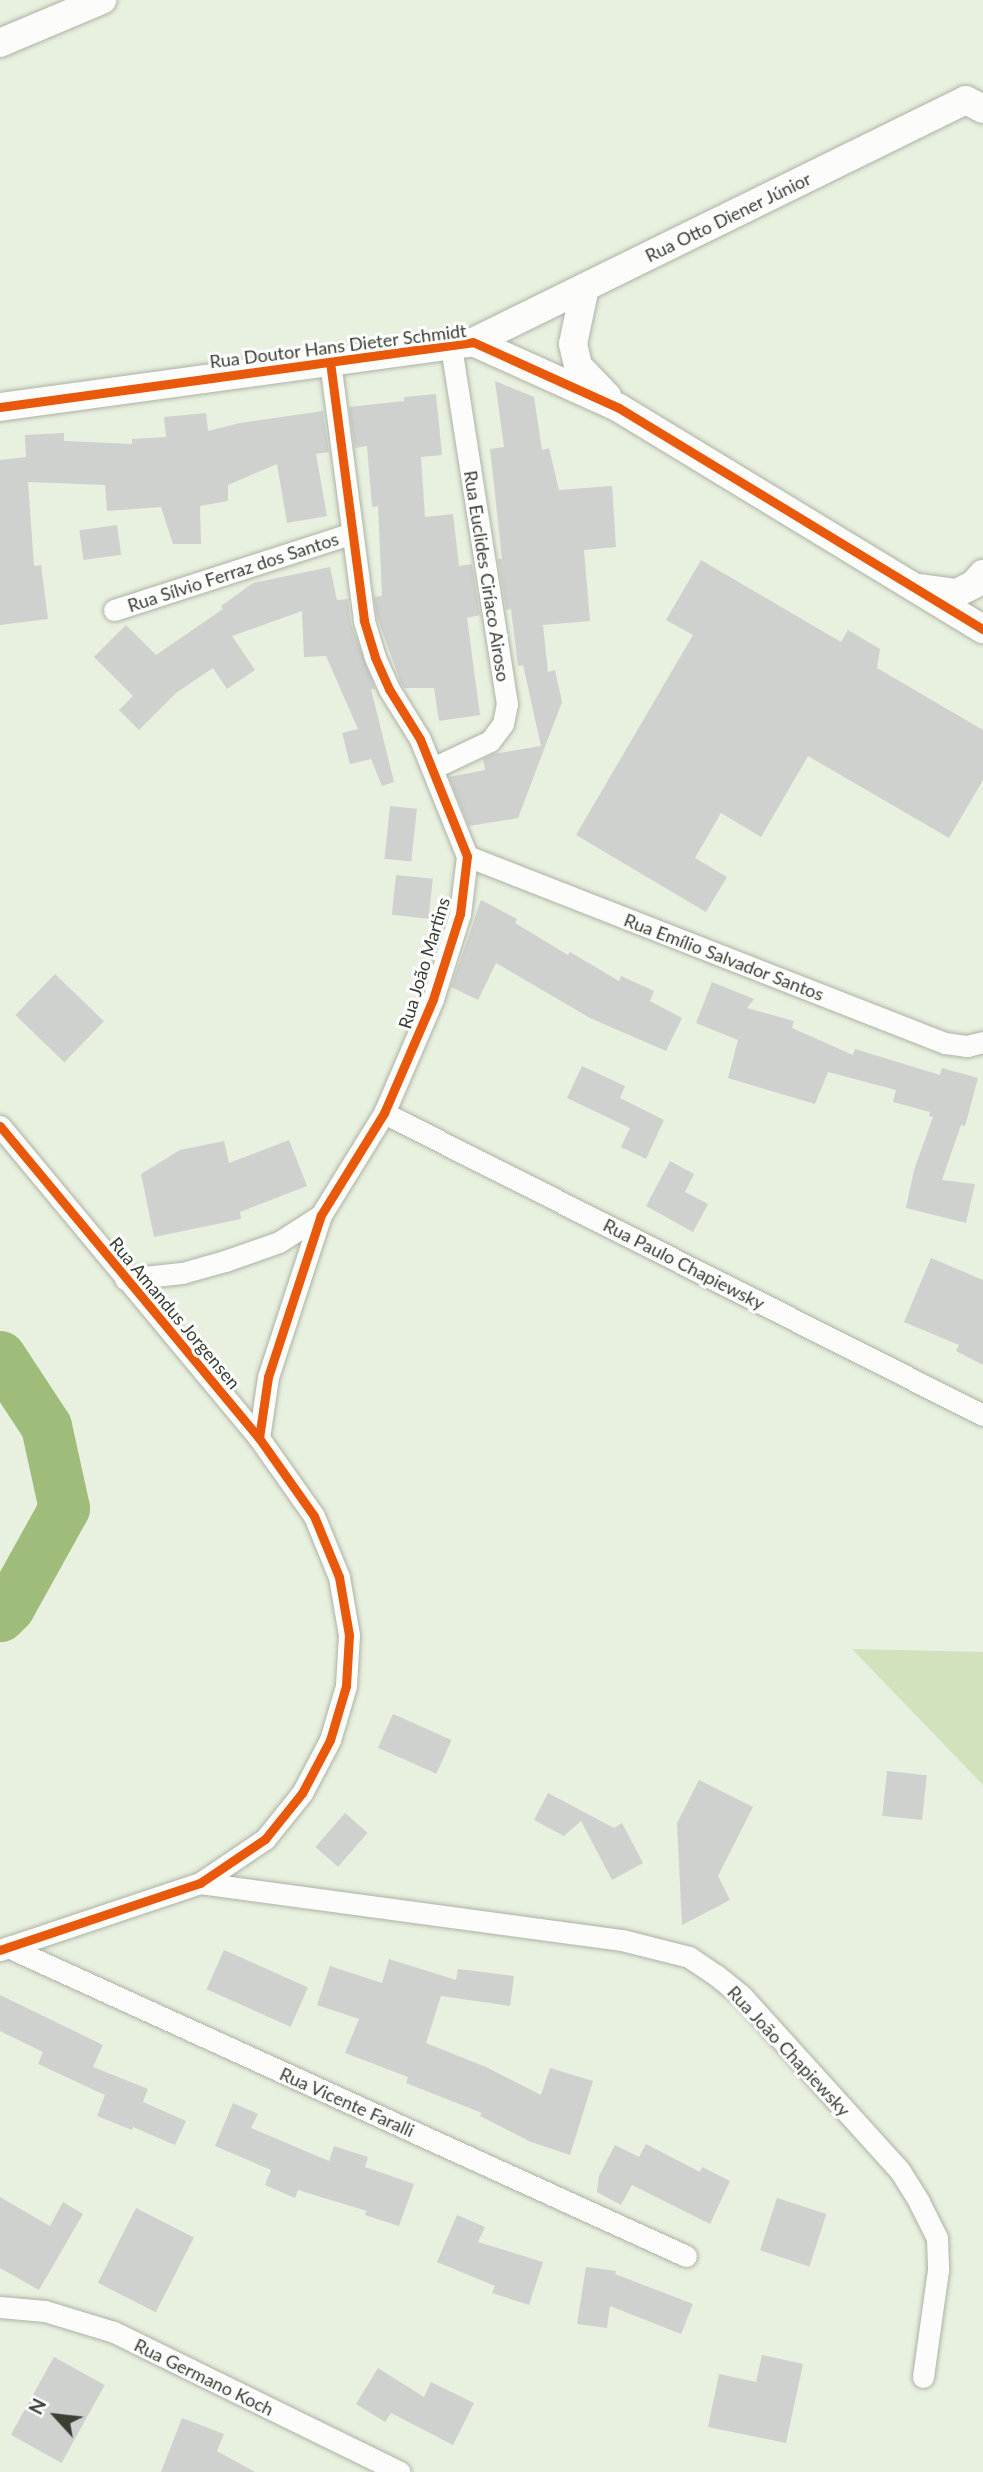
<!DOCTYPE html>
<meta charset="utf-8">
<style>
body{margin:0}
#map{position:relative;width:983px;height:2472px;overflow:hidden;background:#e8f0df;font-family:Lato,sans-serif}
div>[style]{position:absolute}
.green>*{inset:0;background:#d1e2bd}
.river>*{height:51px;margin:-25.5px;padding:0 25.5px;transform-origin:25.5px;border-radius:25.5px;background:#a0bc7a}
.building>*{inset:0;background:#cfd1ce;transform-origin:0 0}
.roads{filter:drop-shadow(0 0 2px #acb2a5) drop-shadow(0 0 2px #acb2a5)}
.minor>*{height:21px;margin:-10.5px;padding:0 10.5px;transform-origin:10.5px;border-radius:10.5px;background:#fcfdfa}
.tertiary>*{height:28px;margin:-14px;padding:0 14px;transform-origin:14px;border-radius:14px;background:#fcfdfa}
.cycleway>*{height:9px;margin:-4.5px;padding:0 4.5px;transform-origin:4.5px;border-radius:4.5px;background:#e8590c}
span{translate:-50% -50%;white-space:nowrap;text-align:center;line-height:1.15;-webkit-text-stroke:6px #fff;paint-order:stroke}
.street-label{font-size:18px;color:#393f33}
.north{position:absolute;left:21px;top:2381px;width:70px;height:70px;-webkit-text-stroke:5px #fff;paint-order:stroke;rotate:297deg;font-size:19px;font-weight:700;line-height:28px;text-align:center;color:#393f33}
.north::after{content:'';display:block;margin:auto;width:24px;height:32px;background:#393f33;clip-path:polygon(50% 0,100% 100%,50% 72%,0 100%)}
</style>
<div id="map">
<div class="green">
<i style="clip-path:polygon(852px 1649px,983px 1652px,983px 1785px)"></i>
</div>
<div class="river">
<i style="left:0;top:1356px;width:84px;rotate:56.7deg"></i>
<i style="left:46px;top:1426px;width:84px;rotate:77.6deg"></i>
<i style="left:64px;top:1508px;width:113px;rotate:119.1deg"></i>
<i style="left:9px;top:1607px;width:13px;rotate:135deg"></i>
</div>
<div class="building">
<i style="clip-path:polygon(495px 381px,534px 397px,542px 450px,549px 448px,559px 490px,612px 486px,616px 547px,584px 550px,590px 621px,543px 625px,548px 672px,555px 670px,562px 702px,518px 818px,469px 826px,449px 777px,485px 770px,483px 759px,493px 754px,541px 746px,523px 665px,518px 666px,511px 609px,506px 610px,498px 559px,502px 559px,490px 449px,504px 447px)"></i>
<i style="clip-path:polygon(436px 394px,442px 455px,421px 457px,425px 517px,453px 514px,459px 566px,472px 564px,480px 615px,467px 618px,480px 715px,439px 721px,434px 688px,404px 688px,401px 683px,377px 617px,374px 597px,382px 596px,378px 506px,372px 507px,367px 446px,355px 448px,349px 407px,404px 401px,404px 397px)"></i>
<i style="clip-path:polygon(323px 411px,329px 452px,316px 454px,327px 516px,287px 523px,277px 464px,228px 485px,228px 501px,200px 506px,201px 544px,173px 544px,161px 507px,107px 511px,105px 485px,28px 482px,34px 566px,41px 565px,48px 619px,0 625px,0 460px,26px 457px,25px 435px,64px 433px,64px 441px,132px 444px,132px 439px,166px 437px,164px 417px,206px 413px,208px 431px,240px 423px)"></i>
<i style="left:117px;top:525px;width:30px;height:38px;rotate:82deg"></i>
<i style="clip-path:polygon(701px 560px,841px 642px,848px 630px,880px 649px,877px 668px,983px 730px,983px 780px,949px 838px,808px 756px,761px 837px,721px 813px,695px 858px,727px 877px,706px 912px,576px 835px,693px 635px,666px 620px)"></i>
<i style="clip-path:polygon(330px 567px,337px 600px,348px 599px,351px 624px,375px 689px,371px 689px,394px 782px,382px 786px,371px 759px,350px 764px,342px 733px,358px 729px,326px 656px,304px 657px,302px 611px,232px 636px,255px 670px,227px 689px,213px 668px,176px 693px,139px 730px,119px 710px,133px 696px,94px 657px,126px 625px,156px 655px,223px 609px,221px 606px,253px 583px)"></i>
<i style="left:390px;top:806px;width:27px;height:53px;rotate:6deg"></i>
<i style="left:396px;top:875px;width:37px;height:40px;rotate:6deg"></i>
<i style="clip-path:polygon(481px 900px,517px 919px,515px 923px,568px 955px,570px 952px,619px 981px,621px 976px,654px 991px,650px 1001px,682px 1018px,666px 1051px,590px 1018px,496px 963px,478px 1000px,451px 987px)"></i>
<i style="left:55px;top:974px;width:68px;height:57px;rotate:44deg"></i>
<i style="clip-path:polygon(712px 982px,754px 999px,747px 1008px,794px 1021px,792px 1028px,853px 1055px,855px 1049px,940px 1075px,942px 1068px,978px 1078px,965px 1126px,961px 1125px,942px 1180px,975px 1184px,966px 1223px,906px 1208px,914px 1170px,933px 1117px,929px 1116px,930px 1112px,893px 1102px,896px 1090px,828px 1072px,815px 1104px,728px 1078px,738px 1040px,696px 1023px)"></i>
<i style="clip-path:polygon(582px 1066px,625px 1086px,620px 1098px,664px 1120px,646px 1159px,621px 1147px,630px 1128px,567px 1098px)"></i>
<i style="clip-path:polygon(289px 1140px,307px 1186px,240px 1212px,241px 1219px,154px 1237px,141px 1174px,180px 1150px,224px 1141px,229px 1163px)"></i>
<i style="clip-path:polygon(670px 1161px,694px 1174px,685px 1192px,708px 1204px,693px 1232px,646px 1206px)"></i>
<i style="clip-path:polygon(931px 1258px,983px 1280px,983px 1365px,956px 1351px,959px 1345px,904px 1322px)"></i>
<i style="left:393px;top:1714px;width:64px;height:37px;rotate:24deg"></i>
<i style="left:887px;top:1771px;width:40px;height:45px;rotate:6deg"></i>
<i style="clip-path:polygon(699px 1780px,753px 1807px,718px 1876px,730px 1900px,682px 1925px,677px 1823px)"></i>
<i style="clip-path:polygon(548px 1793px,614px 1828px,622px 1823px,643px 1863px,612px 1880px,581px 1821px,564px 1836px,534px 1820px)"></i>
<i style="left:345px;top:1813px;width:30px;height:45px;rotate:41deg"></i>
<i style="left:224px;top:1950px;width:92px;height:43px;rotate:24deg"></i>
<i style="clip-path:polygon(389px 1959px,456px 1980px,458px 1969px,514px 1976px,510px 2006px,441px 1996px,426px 2043px,486px 2067px,541px 2095px,550px 2068px,593px 2081px,570px 2155px,531px 2142px,480px 2116px,482px 2113px,406px 2083px,408px 2077px,345px 2053px,359px 2019px,317px 2005px,330px 1966px,382px 1983px)"></i>
<i style="clip-path:polygon(0 1995px,103px 2045px,93px 2067px,148px 2089px,143px 2102px,186px 2121px,175px 2145px,133px 2127px,132px 2130px,97px 2116px,105px 2095px,38px 2064px,43px 2052px,0 2031px)"></i>
<i style="clip-path:polygon(233px 2103px,258px 2114px,251px 2128px,329px 2161px,334px 2146px,368px 2157px,365px 2167px,414px 2184px,399px 2226px,365px 2215px,367px 2211px,298px 2190px,295px 2198px,265px 2185px,271px 2170px,215px 2146px)"></i>
<i style="clip-path:polygon(646px 2144px,700px 2172px,702px 2167px,730px 2181px,710px 2224px,632px 2185px,621px 2205px,597px 2192px,599px 2176px,615px 2145px,639px 2157px)"></i>
<i style="clip-path:polygon(0 2197px,50px 2226px,63px 2202px,83px 2214px,39px 2290px,0 2268px)"></i>
<i style="left:777px;top:2198px;width:52px;height:55px;rotate:18deg"></i>
<i style="left:136px;top:2208px;width:65px;height:84px;rotate:27deg"></i>
<i style="clip-path:polygon(457px 2215px,485px 2227px,478px 2242px,543px 2262px,529px 2305px,492px 2293px,495px 2286px,437px 2262px)"></i>
<i style="clip-path:polygon(586px 2267px,616px 2271px,615px 2274px,693px 2304px,681px 2334px,610px 2306px,607px 2328px,577px 2324px)"></i>
<i style="clip-path:polygon(762px 2355px,803px 2364px,786px 2443px,708px 2427px,719px 2374px,756px 2382px)"></i>
<i style="left:54px;top:2357px;width:58px;height:89px;rotate:29deg"></i>
<i style="clip-path:polygon(378px 2368px,424px 2397px,431px 2382px,474px 2403px,453px 2445px,391px 2413px,385px 2422px,356px 2404px)"></i>
<i style="clip-path:polygon(182px 2418px,224px 2434px,217px 2451px,255px 2472px,161px 2472px)"></i>
</div>
<div class="roads">
<div class="minor">
<i style="left:114px;top:610px;width:250px;rotate:-17.9deg"></i>
<i style="left:433px;top:768px;width:63px;rotate:-25.3deg"></i>
<i style="left:490px;top:741px;width:21px;rotate:-53deg"></i>
<i style="left:503px;top:724px;width:20px;rotate:-79deg"></i>
<i style="left:507px;top:704px;width:363px;rotate:-98.9deg"></i>
<i style="left:467px;top:856px;width:513px;rotate:21.37deg"></i>
<i style="left:945px;top:1043px;width:22px;rotate:8deg"></i>
<i style="left:967px;top:1046px;width:16px;rotate:-14deg"></i>
<i style="left:384px;top:1113px;width:671px;rotate:26.76deg"></i>
<i style="left:0;top:1126px;width:405px;rotate:50.3deg"></i>
<i style="left:259px;top:1438px;width:95px;rotate:54.8deg"></i>
<i style="left:314px;top:1516px;width:66px;rotate:67.7deg"></i>
<i style="left:339px;top:1577px;width:59px;rotate:80.2deg"></i>
<i style="left:349px;top:1635px;width:51px;rotate:93.4deg"></i>
<i style="left:346px;top:1686px;width:56px;rotate:106.5deg"></i>
<i style="left:330px;top:1740px;width:60px;rotate:117.8deg"></i>
<i style="left:302px;top:1793px;width:59px;rotate:128.8deg"></i>
<i style="left:265px;top:1839px;width:78px;rotate:145.9deg"></i>
<i style="left:200px;top:1883px;width:211px;rotate:161.5deg"></i>
<i style="left:125px;top:1279px;width:57px;rotate:-6deg"></i>
<i style="left:182px;top:1273px;width:45px;rotate:-15.6deg"></i>
<i style="left:225px;top:1261px;width:57px;rotate:-19.4deg"></i>
<i style="left:279px;top:1242px;width:50px;rotate:-32.7deg"></i>
<i style="left:259px;top:1438px;width:62px;rotate:-81.6deg"></i>
<i style="left:268px;top:1377px;width:170px;rotate:-71.9deg"></i>
<i style="left:321px;top:1215px;width:120px;rotate:-58.3deg"></i>
<i style="left:384px;top:1113px;width:124px;rotate:-66.7deg"></i>
<i style="left:433px;top:999px;width:89px;rotate:-72.4deg"></i>
<i style="left:460px;top:914px;width:58px;rotate:-83.1deg"></i>
<i style="left:467px;top:856px;width:126px;rotate:-111.9deg"></i>
<i style="left:420px;top:739px;width:59px;rotate:-121.8deg"></i>
<i style="left:389px;top:689px;width:35px;rotate:-114deg"></i>
<i style="left:375px;top:657px;width:39px;rotate:-107deg"></i>
<i style="left:364px;top:620px;width:260px;rotate:-97.5deg"></i>
<i style="left:200px;top:1883px;width:426px;rotate:7.7deg"></i>
<i style="left:622px;top:1940px;width:69px;rotate:14.2deg"></i>
<i style="left:689px;top:1957px;width:32px;rotate:34deg"></i>
<i style="left:716px;top:1975px;width:33px;rotate:39deg"></i>
<i style="left:742px;top:1996px;width:236px;rotate:47.9deg"></i>
<i style="left:900px;top:2171px;width:36px;rotate:58deg"></i>
<i style="left:919px;top:2202px;width:40px;rotate:63.4deg"></i>
<i style="left:937px;top:2238px;width:32px;rotate:88deg"></i>
<i style="left:938px;top:2270px;width:108px;rotate:98deg"></i>
<i style="left:8px;top:1947px;width:745px;rotate:24.5deg"></i>
<i style="left:0;top:2307px;width:45px;rotate:5.1deg"></i>
<i style="left:45px;top:2311px;width:72px;rotate:16.9deg"></i>
<i style="left:114px;top:2332px;width:318px;rotate:26.1deg"></i>
</div>
<div class="tertiary">
<i style="left:0;top:43px;width:111px;rotate:-22.9deg"></i>
<i style="left:585px;top:287px;width:58px;rotate:101.9deg"></i>
<i style="left:573px;top:344px;width:23px;rotate:77deg"></i>
<i style="left:578px;top:366px;width:42px;rotate:46deg"></i>
<i style="left:473px;top:342px;width:549px;rotate:-26.15deg"></i>
<i style="left:966px;top:100px;width:19px;rotate:28deg"></i>
<i style="left:0;top:407px;width:477px;rotate:-7.8deg"></i>
<i style="left:473px;top:342px;width:160px;rotate:24.3deg"></i>
<i style="left:619px;top:408px;width:426px;rotate:31.3deg"></i>
<i style="left:920px;top:588px;width:37px;rotate:8deg"></i>
<i style="left:957px;top:593px;width:18px;rotate:-27deg"></i>
<i style="left:973px;top:585px;width:15px;rotate:-48deg"></i>
</div>
</div>
<div class="cycleway">
<i style="left:0;top:407px;width:477px;rotate:-7.8deg"></i>
<i style="left:473px;top:342px;width:160px;rotate:24.3deg"></i>
<i style="left:619px;top:408px;width:426px;rotate:31.3deg"></i>
<i style="left:0;top:1126px;width:405px;rotate:50.3deg"></i>
<i style="left:259px;top:1438px;width:95px;rotate:54.8deg"></i>
<i style="left:314px;top:1516px;width:66px;rotate:67.7deg"></i>
<i style="left:339px;top:1577px;width:59px;rotate:80.2deg"></i>
<i style="left:349px;top:1635px;width:51px;rotate:93.4deg"></i>
<i style="left:346px;top:1686px;width:56px;rotate:106.5deg"></i>
<i style="left:330px;top:1740px;width:60px;rotate:117.8deg"></i>
<i style="left:302px;top:1793px;width:59px;rotate:128.8deg"></i>
<i style="left:265px;top:1839px;width:78px;rotate:145.9deg"></i>
<i style="left:200px;top:1883px;width:211px;rotate:161.5deg"></i>
<i style="left:259px;top:1438px;width:62px;rotate:-81.6deg"></i>
<i style="left:268px;top:1377px;width:170px;rotate:-71.9deg"></i>
<i style="left:321px;top:1215px;width:120px;rotate:-58.3deg"></i>
<i style="left:384px;top:1113px;width:124px;rotate:-66.7deg"></i>
<i style="left:433px;top:999px;width:89px;rotate:-72.4deg"></i>
<i style="left:460px;top:914px;width:58px;rotate:-83.1deg"></i>
<i style="left:467px;top:856px;width:126px;rotate:-111.9deg"></i>
<i style="left:420px;top:739px;width:59px;rotate:-121.8deg"></i>
<i style="left:389px;top:689px;width:35px;rotate:-114deg"></i>
<i style="left:375px;top:657px;width:39px;rotate:-107deg"></i>
<i style="left:364px;top:620px;width:260px;rotate:-97.5deg"></i>
</div>
<div class="street-label">
<span style="left:728px;top:217px;rotate:-26deg">Rua Otto Diener Júnior</span>
<span style="left:338px;top:346px;rotate:-7deg">Rua Doutor Hans Dieter Schmidt</span>
<span style="left:233px;top:572px;rotate:-18deg">Rua Sílvio Ferraz dos Santos</span>
<span style="left:487px;top:576px;rotate:81deg">Rua Euclides Ciríaco Airoso</span>
<span style="left:724px;top:957px;rotate:21deg">Rua Emílio Salvador Santos</span>
<span style="left:424px;top:963px;rotate:-73deg">Rua João Martins</span>
<span style="left:684px;top:1264px;rotate:27deg">Rua Paulo Chapiewsky</span>
<span style="left:175px;top:1313px;rotate:50deg">Rua Amandus Jorgensen</span>
<span style="left:789px;top:2051px;rotate:47deg">Rua João Chapiewsky</span>
<span style="left:347px;top:2102px;rotate:24deg">Rua Vicente Faralli</span>
<span style="left:204px;top:2377px;rotate:26deg">Rua Germano Koch</span>
</div>
<div class="north">N</div>
</div>
